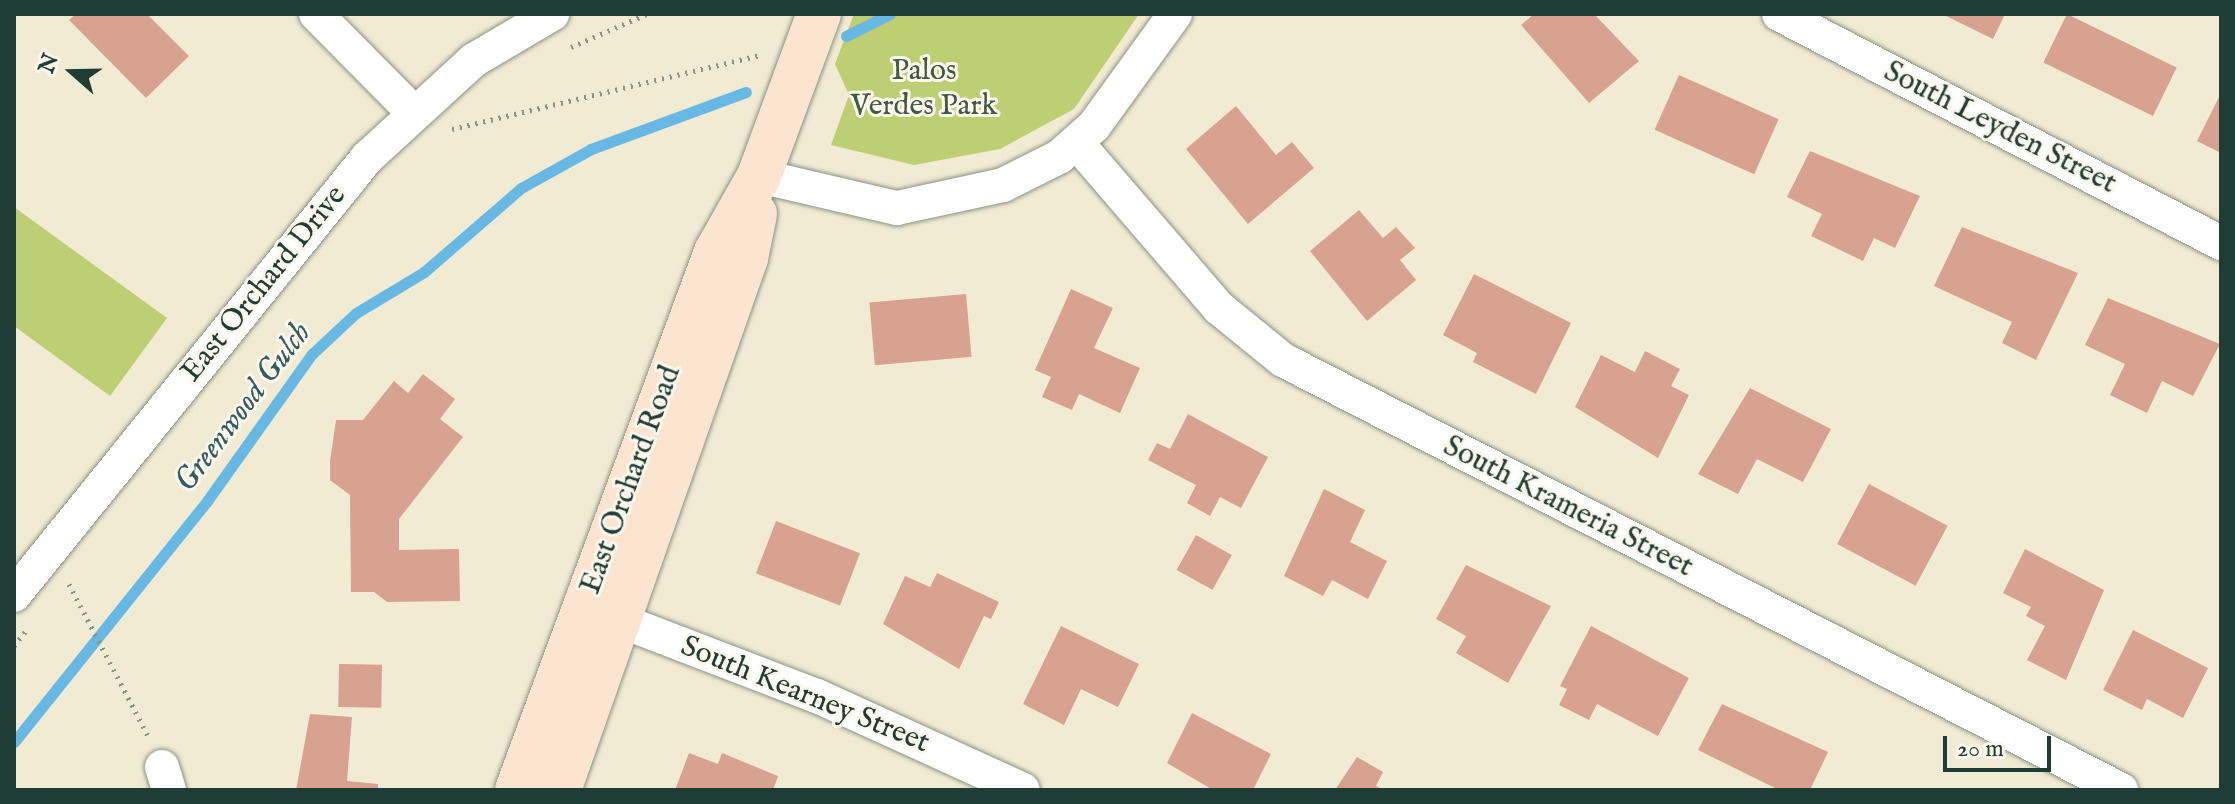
<!DOCTYPE html>
<style>
body{margin:0}
#map{position:relative;width:2235px;height:804px;overflow:hidden;background:#f2ebd3;font-family:"IM FELL English",serif}
div>[style]{position:absolute}
.green>*{inset:0;background:#bdcf72}
.stream>*{height:11px;margin:-5.5px;padding:0 5.5px;transform-origin:5.5px;border-radius:5.5px;background:#67b9e3}
.building>*{inset:0;background:#d7a28f;transform-origin:0 0}
.path>*{height:5px;margin-top:-2.5px;transform-origin:0;background:repeating-linear-gradient(90deg,#889484 0 2px,transparent 0 8px)}
.roads{filter:drop-shadow(0 0 2px #889484) drop-shadow(0 0 2px #889484)}
.minor>*{height:34px;margin:-17px;padding:0 17px;transform-origin:17px;border-radius:17px;background:#fff}
.secondary>*{height:44px;margin:-22px;padding:0 22px;transform-origin:22px;border-radius:22px;background:#fce5d0}
span{translate:-50% -50%;white-space:nowrap;text-align:center;line-height:1.15;-webkit-text-stroke:6px #fbf7ec;paint-order:stroke}
.park-label{font-size:30px;color:#3f5a40}
.street-label{font-size:30px;color:#1f3d34}
.water-label{font-size:32px;color:#315c60;font-style:italic}
.frame{position:absolute;inset:0;border:16px solid #1f3d34;pointer-events:none}
.north{position:absolute;left:32px;top:32px;width:80px;height:80px;-webkit-text-stroke:6px #fbf7ec;paint-order:stroke;rotate:290deg;font-size:22px;font-weight:700;line-height:32px;text-align:center;color:#1f3d34}
.north::after{content:'';display:block;margin:auto;width:28px;height:36px;background:#1f3d34;clip-path:polygon(50% 0,100% 100%,50% 72%,0 100%)}
.scale{position:absolute;left:1943px;top:736px;width:108px;height:36px;box-sizing:border-box;border:4px solid #1f3d34;border-top:0;padding-left:10px;font-size:24px;line-height:28px;white-space:nowrap;color:#1f3d34;-webkit-text-stroke:6px #fbf7ec;paint-order:stroke}
</style>
<div id="map">
<div class="green">
<i style="clip-path:polygon(854px 14px,1139px 14px,1074px 109px,1000px 149px,914px 165px,831px 145px,849px 95px,835px 64px)"></i>
<i style="clip-path:polygon(14px 207px,167px 318px,110px 396px,14px 326px)"></i>
</div>
<div class="stream">
<i style="left:846px;top:36px;width:49px;rotate:-26.6deg"></i>
<i style="left:14px;top:742px;width:309px;rotate:-51.3deg"></i>
<i style="left:207px;top:501px;width:181px;rotate:-54.5deg"></i>
<i style="left:312px;top:354px;width:60px;rotate:-43deg"></i>
<i style="left:356px;top:313px;width:79px;rotate:-31.1deg"></i>
<i style="left:424px;top:272px;width:128px;rotate:-40.9deg"></i>
<i style="left:521px;top:188px;width:80px;rotate:-29.1deg"></i>
<i style="left:591px;top:149px;width:165px;rotate:-20.2deg"></i>
</div>
<div class="building">
<i style="clip-path:polygon(76px 14px,147px 14px,189px 56px,146px 98px,69px 20px)"></i>
<i style="clip-path:polygon(1534px 14px,1594px 14px,1639px 61px,1589px 103px,1521px 25px)"></i>
<i style="clip-path:polygon(1942px 14px,2005px 14px,1993px 39px)"></i>
<i style="left:2067px;top:14px;width:122px;height:54px;rotate:26deg"></i>
<i style="left:1679px;top:75px;width:109px;height:60px;rotate:24deg"></i>
<i style="clip-path:polygon(2221px 93px,2221px 153px,2197px 141px)"></i>
<i style="clip-path:polygon(1236px 106px,1276px 155px,1292px 142px,1314px 168px,1248px 224px,1186px 149px)"></i>
<i style="clip-path:polygon(1810px 151px,1920px 196px,1895px 248px,1874px 238px,1863px 261px,1811px 236px,1822px 214px,1787px 197px)"></i>
<i style="clip-path:polygon(1359px 210px,1383px 238px,1396px 227px,1415px 248px,1400px 260px,1416px 280px,1367px 321px,1310px 251px)"></i>
<i style="clip-path:polygon(1962px 227px,2078px 273px,2036px 360px,2002px 343px,2012px 322px,1934px 286px)"></i>
<i style="clip-path:polygon(1474px 274px,1571px 323px,1536px 394px,1473px 362px,1477px 353px,1443px 335px)"></i>
<i style="clip-path:polygon(1071px 289px,1113px 308px,1094px 348px,1140px 368px,1120px 413px,1079px 394px,1072px 410px,1042px 397px,1051px 377px,1035px 370px)"></i>
<i style="left:966px;top:294px;width:63px;height:97px;rotate:85deg"></i>
<i style="clip-path:polygon(2108px 298px,2220px 344px,2193px 396px,2162px 381px,2147px 413px,2110px 395px,2125px 364px,2085px 345px)"></i>
<i style="clip-path:polygon(1645px 351px,1680px 369px,1671px 386px,1689px 395px,1658px 458px,1575px 407px,1601px 355px,1635px 372px)"></i>
<i style="clip-path:polygon(423px 374px,455px 399px,440px 419px,463px 437px,399px 519px,399px 550px,459px 549px,460px 601px,387px 602px,374px 592px,351px 592px,350px 495px,330px 480px,330px 461px,336px 420px,363px 420px,394px 381px,408px 393px)"></i>
<i style="clip-path:polygon(1750px 388px,1831px 429px,1803px 482px,1757px 459px,1738px 494px,1698px 474px)"></i>
<i style="clip-path:polygon(1188px 414px,1268px 457px,1241px 508px,1220px 497px,1210px 516px,1187px 503px,1196px 485px,1148px 460px,1157px 443px,1170px 449px)"></i>
<i style="left:1869px;top:484px;width:89px;height:68px;rotate:28deg"></i>
<i style="clip-path:polygon(1324px 489px,1365px 510px,1350px 542px,1387px 561px,1368px 599px,1332px 580px,1323px 596px,1284px 576px)"></i>
<i style="left:776px;top:521px;width:90px;height:56px;rotate:21deg"></i>
<i style="left:1196px;top:535px;width:41px;height:40px;rotate:29deg"></i>
<i style="clip-path:polygon(2025px 549px,2104px 590px,2066px 680px,2027px 660px,2045px 626px,2026px 616px,2031px 607px,2003px 593px)"></i>
<i style="clip-path:polygon(1466px 565px,1551px 606px,1508px 683px,1456px 653px,1466px 636px,1436px 619px)"></i>
<i style="clip-path:polygon(937px 573px,999px 602px,991px 619px,984px 616px,959px 669px,883px 624px,905px 576px,930px 587px)"></i>
<i style="clip-path:polygon(1061px 626px,1139px 664px,1118px 707px,1081px 689px,1064px 725px,1023px 704px)"></i>
<i style="clip-path:polygon(1591px 626px,1689px 678px,1658px 736px,1597px 704px,1589px 720px,1559px 705px,1567px 689px,1560px 686px)"></i>
<i style="clip-path:polygon(2133px 630px,2208px 668px,2183px 718px,2147px 699px,2142px 710px,2103px 690px)"></i>
<i style="left:339px;top:664px;width:43px;height:43px;rotate:1deg"></i>
<i style="clip-path:polygon(1722px 704px,1828px 752px,1810px 790px,1779px 790px,1698px 750px)"></i>
<i style="clip-path:polygon(1192px 713px,1271px 754px,1253px 790px,1213px 790px,1167px 763px)"></i>
<i style="clip-path:polygon(310px 714px,352px 717px,347px 781px,378px 784px,378px 790px,296px 790px)"></i>
<i style="clip-path:polygon(689px 753px,718px 764px,722px 753px,778px 776px,773px 790px,675px 790px)"></i>
<i style="clip-path:polygon(1357px 757px,1383px 772px,1376px 786px,1384px 790px,1335px 790px)"></i>
</div>
<div class="path">
<i style="left:571px;top:47px;width:83px;rotate:-23.5deg"></i>
<i style="left:452px;top:129px;width:317px;rotate:-13.5deg"></i>
<i style="left:69px;top:584px;width:174px;rotate:62.5deg"></i>
<i style="left:14px;top:646px;width:23px;rotate:-52deg"></i>
</div>
<div class="roads">
<div class="minor">
<i style="left:316px;top:14px;width:136px;rotate:45.3deg"></i>
<i style="left:1779px;top:14px;width:498px;rotate:27.4deg"></i>
<i style="left:1077px;top:143px;width:218px;rotate:49.3deg"></i>
<i style="left:1219px;top:308px;width:82px;rotate:39.1deg"></i>
<i style="left:1283px;top:360px;width:942px;rotate:27.16deg"></i>
<i style="left:759px;top:176px;width:142px;rotate:13.1deg"></i>
<i style="left:897px;top:208px;width:108px;rotate:-12.2deg"></i>
<i style="left:1003px;top:185px;width:63px;rotate:-26.6deg"></i>
<i style="left:1059px;top:157px;width:47px;rotate:-41.5deg"></i>
<i style="left:1094px;top:126px;width:138px;rotate:-54.1deg"></i>
<i style="left:14px;top:595px;width:562px;rotate:-51.07deg"></i>
<i style="left:367px;top:158px;width:145px;rotate:-42.5deg"></i>
<i style="left:474px;top:60px;width:91px;rotate:-30.5deg"></i>
<i style="left:595px;top:611px;width:238px;rotate:21deg"></i>
<i style="left:817px;top:696px;width:226px;rotate:24.5deg"></i>
<i style="left:162px;top:767px;width:24px;rotate:73deg"></i>
</div>
<div class="secondary">
<i style="left:517px;top:790px;width:574px;rotate:-69.7deg"></i>
<i style="left:716px;top:252px;width:87px;rotate:-60.5deg"></i>
<i style="left:759px;top:176px;width:173px;rotate:-69.7deg"></i>
<i style="left:559px;top:790px;width:564px;rotate:-70.63deg"></i>
<i style="left:746px;top:258px;width:45px;rotate:-78.4deg"></i>
</div>
</div>
<div class="park-label">
<span style="left:924px;top:88px">Palos<br>Verdes Park</span>
</div>
<div class="street-label">
<span style="left:2000px;top:128px;rotate:27deg">South Leyden Street</span>
<span style="left:264px;top:284px;rotate:-51deg">East Orchard Drive</span>
<span style="left:631px;top:480px;rotate:-70deg">East Orchard Road</span>
<span style="left:1568px;top:507px;rotate:27deg">South Krameria Street</span>
<span style="left:805px;top:695px;rotate:22deg">South Kearney Street</span>
</div>
<div class="water-label">
<span style="left:244px;top:408px;rotate:-53deg">Greenwood Gulch</span>
</div>
<div class="frame"></div>
<div class="north">N</div>
<div class="scale">20 m</div>
</div>
